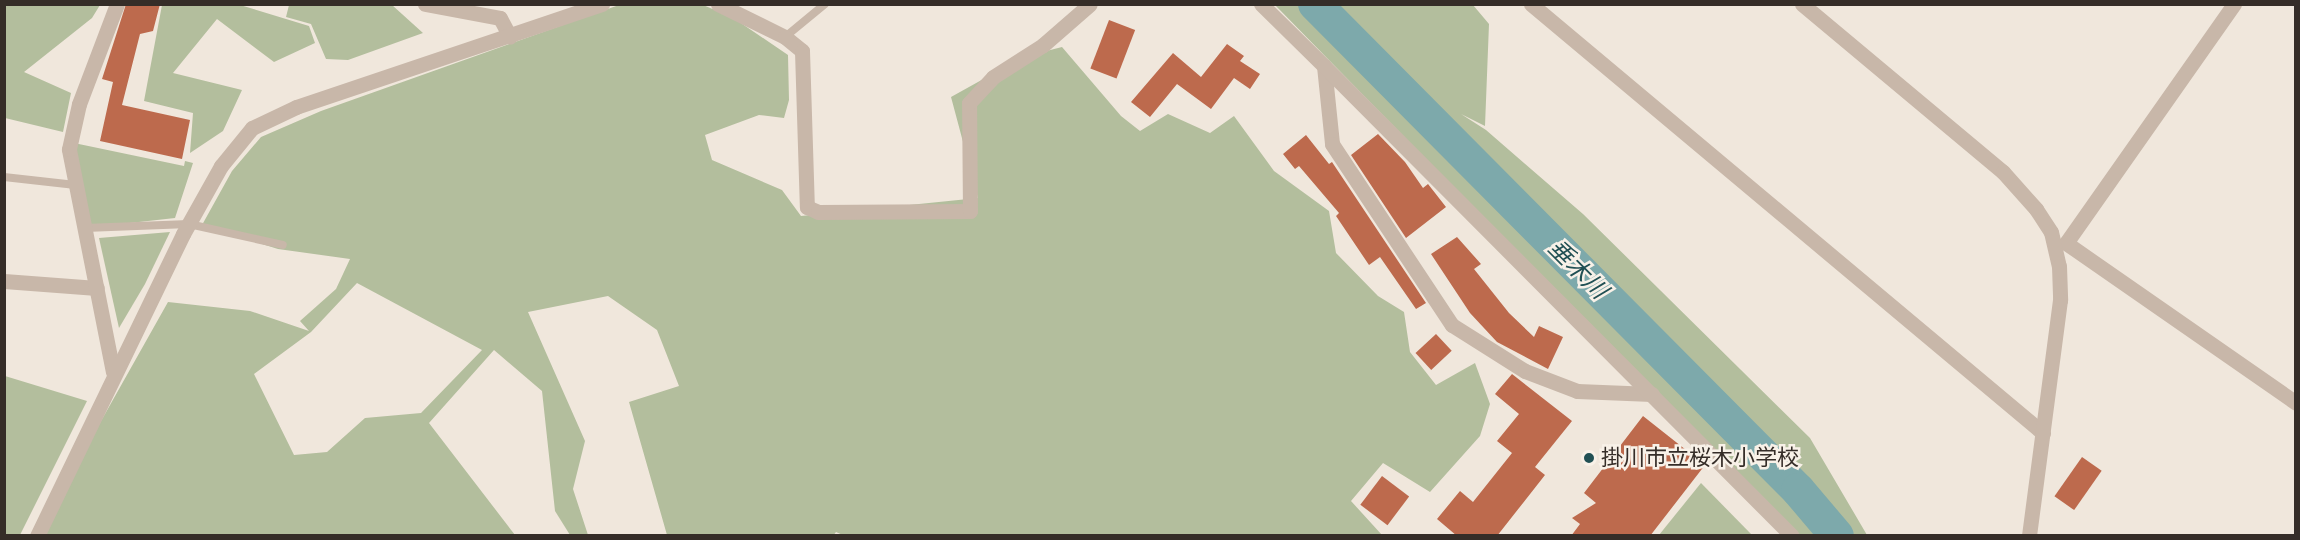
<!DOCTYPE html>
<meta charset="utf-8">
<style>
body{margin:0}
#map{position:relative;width:2300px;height:540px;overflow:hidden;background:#f0e7dc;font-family:Cabin,"Noto Sans JP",sans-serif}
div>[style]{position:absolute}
.green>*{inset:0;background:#b3be9d}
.river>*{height:34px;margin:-17px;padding:0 17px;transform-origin:17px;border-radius:17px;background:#7da9ab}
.building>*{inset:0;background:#bd6a4d;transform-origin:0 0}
.service>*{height:8px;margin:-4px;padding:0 4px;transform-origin:4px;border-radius:4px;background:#c8b7a9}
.minor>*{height:15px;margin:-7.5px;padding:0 7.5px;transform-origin:7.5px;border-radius:7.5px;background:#c8b7a9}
.tertiary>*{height:15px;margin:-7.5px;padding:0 7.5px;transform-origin:7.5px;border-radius:7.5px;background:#c8b7a9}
.dots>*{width:16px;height:16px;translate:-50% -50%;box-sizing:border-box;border:3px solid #f8f1e8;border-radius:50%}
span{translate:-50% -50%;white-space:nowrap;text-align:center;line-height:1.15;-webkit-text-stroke:5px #f8f1e8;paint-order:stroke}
.poi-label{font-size:22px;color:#352d28}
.left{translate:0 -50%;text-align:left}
.water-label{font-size:24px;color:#215054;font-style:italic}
.frame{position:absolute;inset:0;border:6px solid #352d28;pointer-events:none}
</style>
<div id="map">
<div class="green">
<i style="clip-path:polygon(5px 4px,100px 5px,92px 18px,24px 72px,71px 93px,63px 132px,5px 118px)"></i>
<i style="clip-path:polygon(162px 5px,240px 5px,309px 26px,315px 43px,274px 62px,217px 19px,173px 73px,242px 90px,223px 131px,190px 153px,193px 113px,144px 101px)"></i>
<i style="clip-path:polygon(289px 5px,392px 5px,423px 33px,348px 60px,326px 59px,311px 24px,286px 17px)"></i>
<i style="clip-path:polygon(evenodd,619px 5px,703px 5px,732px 17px,788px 55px,789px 100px,784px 118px,759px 115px,705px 135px,712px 160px,782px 190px,801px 216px,978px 198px,951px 97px,1023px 57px,1062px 47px,1121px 116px,1140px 131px,1168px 114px,1210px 133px,1234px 116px,1274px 171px,1329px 211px,1336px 253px,1378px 296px,1404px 312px,1410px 352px,1436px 385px,1475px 363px,1490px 404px,1480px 436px,1430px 492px,1383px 463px,1351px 501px,1382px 535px,845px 536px,836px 532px,833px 536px,667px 535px,629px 402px,679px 386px,657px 330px,608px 296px,528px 312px,585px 441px,573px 489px,588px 535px,570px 535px,555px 511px,542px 391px,494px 350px,429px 423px,515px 535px,44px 536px,83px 453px,168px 302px,250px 311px,309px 331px,300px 321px,336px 289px,350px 259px,278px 249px,202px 225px,232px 171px,261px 137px,321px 111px,619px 5px,357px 283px,482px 350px,421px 413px,365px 418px,327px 452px,294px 455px,254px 374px,311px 332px,357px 283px)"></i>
<i style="clip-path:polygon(1275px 5px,1473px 5px,1489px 24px,1485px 126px,1461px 114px,1486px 130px,1583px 214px,1810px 438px,1867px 535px,1788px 535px,1699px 438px)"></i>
<i style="clip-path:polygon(74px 143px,184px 166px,185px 161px,193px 163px,175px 218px,85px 228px)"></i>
<i style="clip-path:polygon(170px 232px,145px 284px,119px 328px,99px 238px)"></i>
<i style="clip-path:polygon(5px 376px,87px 401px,20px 535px,5px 535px)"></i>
<i style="clip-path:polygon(1701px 483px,1752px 535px,1659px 535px)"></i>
</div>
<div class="river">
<i style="left:1315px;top:4px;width:685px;rotate:45.18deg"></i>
<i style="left:1798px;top:490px;width:60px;rotate:49.7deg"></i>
</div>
<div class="building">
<i style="clip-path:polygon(126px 4px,160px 4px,153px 31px,140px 34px,122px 105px,190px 120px,182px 159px,100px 141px,113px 82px,102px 79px)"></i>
<i style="left:1109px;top:20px;width:28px;height:52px;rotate:21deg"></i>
<i style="clip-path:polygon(1227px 44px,1244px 56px,1240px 61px,1260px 74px,1250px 89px,1234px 78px,1211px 109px,1177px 84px,1150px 117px,1131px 102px,1173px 53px,1201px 77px)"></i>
<i style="clip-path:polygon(1378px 134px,1405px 162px,1423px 188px,1428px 184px,1446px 207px,1406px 238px,1351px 155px)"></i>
<i style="clip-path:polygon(1306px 135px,1329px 164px,1332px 162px,1426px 303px,1416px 309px,1380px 257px,1369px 265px,1336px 216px,1339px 213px,1299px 166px,1295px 169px,1283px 154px)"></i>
<i style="clip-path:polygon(1457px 237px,1481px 264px,1474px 269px,1509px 313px,1534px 337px,1539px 326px,1563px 337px,1548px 369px,1497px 342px,1470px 313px,1431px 254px)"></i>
<i style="left:1436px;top:334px;width:23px;height:28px;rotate:47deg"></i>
<i style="clip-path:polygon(1512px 374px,1572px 421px,1535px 467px,1545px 475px,1497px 536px,1457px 536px,1437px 519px,1460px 491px,1473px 502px,1512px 453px,1497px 441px,1519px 414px,1495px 394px)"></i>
<i style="clip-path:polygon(1643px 416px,1705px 465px,1650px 536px,1571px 536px,1580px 524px,1572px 518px,1596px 503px,1584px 493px)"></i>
<i style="left:2082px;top:457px;width:24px;height:48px;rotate:35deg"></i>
<i style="left:1382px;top:476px;width:34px;height:36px;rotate:37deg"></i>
</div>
<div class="service">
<i style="left:785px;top:37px;width:52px;rotate:-39.5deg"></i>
<i style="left:4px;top:177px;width:72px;rotate:6.3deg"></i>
<i style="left:85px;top:228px;width:104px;rotate:-2.2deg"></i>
<i style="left:189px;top:224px;width:96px;rotate:12.6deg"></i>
</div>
<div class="minor">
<i style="left:425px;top:4px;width:76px;rotate:10.6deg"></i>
<i style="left:500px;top:18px;width:21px;rotate:62deg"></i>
<i style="left:718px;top:4px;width:75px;rotate:26.2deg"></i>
<i style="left:785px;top:37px;width:22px;rotate:39deg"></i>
<i style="left:802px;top:51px;width:156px;rotate:88.2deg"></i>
<i style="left:807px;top:207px;width:12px;rotate:24deg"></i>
<i style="left:818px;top:212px;width:152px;rotate:-0.4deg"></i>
<i style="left:970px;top:211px;width:108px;rotate:-90.5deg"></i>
<i style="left:969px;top:103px;width:35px;rotate:-47deg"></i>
<i style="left:993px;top:77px;width:59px;rotate:-32.6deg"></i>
<i style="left:1043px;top:45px;width:62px;rotate:-41.1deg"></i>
<i style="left:1261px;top:4px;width:88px;rotate:44.5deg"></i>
<i style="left:1324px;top:66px;width:78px;rotate:84.1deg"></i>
<i style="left:1332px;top:144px;width:217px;rotate:56.5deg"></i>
<i style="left:1452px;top:325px;width:86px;rotate:32.2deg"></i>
<i style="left:1525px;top:371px;width:56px;rotate:21deg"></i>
<i style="left:1577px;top:391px;width:75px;rotate:2.3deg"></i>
<i style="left:1531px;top:4px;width:668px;rotate:39.96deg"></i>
<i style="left:2234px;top:4px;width:292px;rotate:125.1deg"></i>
<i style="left:2066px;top:243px;width:280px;rotate:34.8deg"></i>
<i style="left:1324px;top:66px;width:663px;rotate:45.12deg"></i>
<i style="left:4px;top:281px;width:93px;rotate:4.3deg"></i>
<i style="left:113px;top:372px;width:227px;rotate:-101.2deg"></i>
<i style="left:69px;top:149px;width:46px;rotate:-77.5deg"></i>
<i style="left:79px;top:104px;width:107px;rotate:-69.2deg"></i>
</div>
<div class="tertiary">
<i style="left:1802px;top:4px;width:262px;rotate:39.9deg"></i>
<i style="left:2003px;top:172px;width:50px;rotate:48.3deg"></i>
<i style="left:2036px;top:209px;width:27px;rotate:57deg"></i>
<i style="left:2051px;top:232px;width:35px;rotate:77deg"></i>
<i style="left:2059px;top:266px;width:34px;rotate:88deg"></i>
<i style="left:2060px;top:300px;width:238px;rotate:97.5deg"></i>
<i style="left:37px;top:536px;width:335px;rotate:-64.2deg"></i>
<i style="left:183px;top:234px;width:78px;rotate:-60.8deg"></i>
<i style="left:221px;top:166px;width:49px;rotate:-50.8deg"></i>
<i style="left:252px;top:128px;width:49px;rotate:-25.5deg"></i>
<i style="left:296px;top:107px;width:323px;rotate:-18.6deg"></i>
</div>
<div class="dots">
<i style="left:1589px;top:458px;background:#215054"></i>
</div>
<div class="poi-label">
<span class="left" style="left:1601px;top:458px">掛川市立桜木小学校</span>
</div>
<div class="water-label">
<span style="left:1578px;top:269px;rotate:45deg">垂木川</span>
</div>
<div class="frame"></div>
</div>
